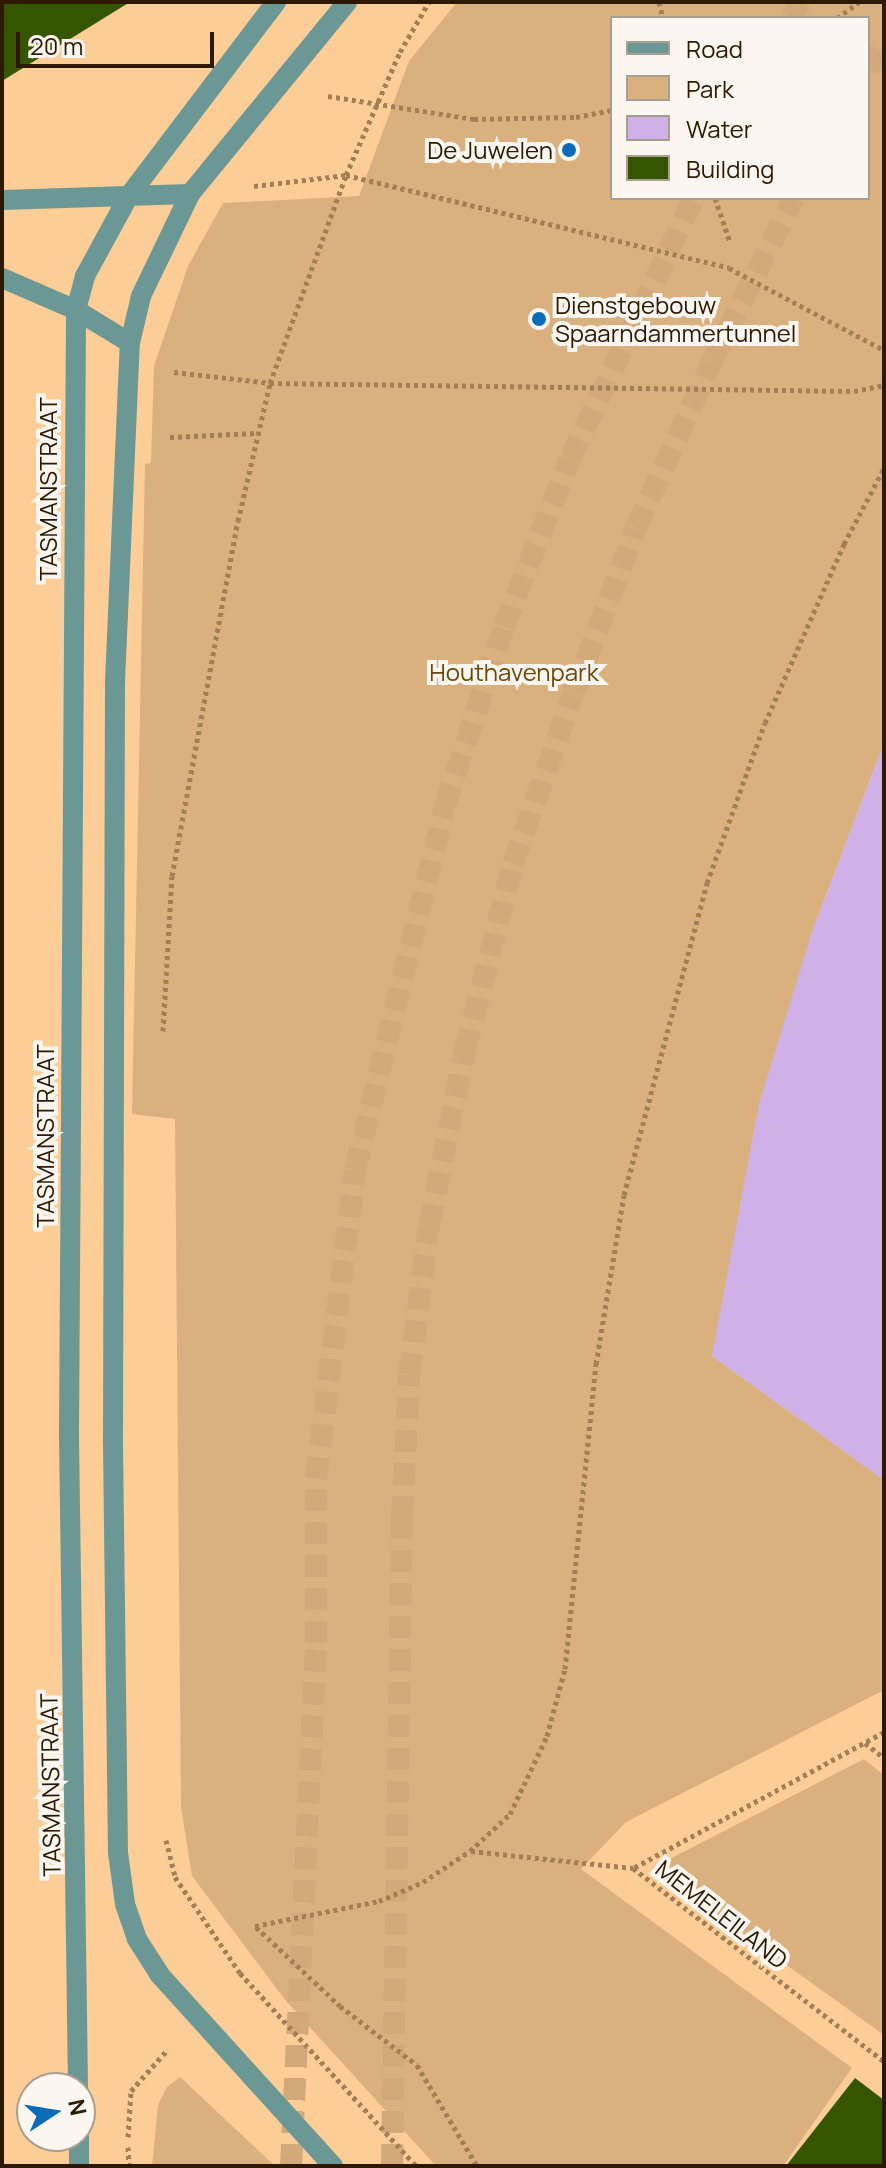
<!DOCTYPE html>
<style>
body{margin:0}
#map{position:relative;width:886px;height:2168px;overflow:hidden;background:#fccd97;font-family:Manrope,sans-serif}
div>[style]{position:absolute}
.green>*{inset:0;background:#dbb07f}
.water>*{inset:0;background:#cfb1e7}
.building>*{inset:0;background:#365500}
.trunk-tunnel>*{height:22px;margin-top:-11px;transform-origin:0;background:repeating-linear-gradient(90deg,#d3a979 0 22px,transparent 0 33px)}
.path>*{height:5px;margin-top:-2.5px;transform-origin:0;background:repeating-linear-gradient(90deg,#a37f56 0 4px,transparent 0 8px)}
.tertiary>*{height:20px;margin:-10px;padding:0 10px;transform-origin:10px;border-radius:10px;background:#6b9894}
.dots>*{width:22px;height:22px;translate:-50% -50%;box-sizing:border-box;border:4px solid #fcf6f0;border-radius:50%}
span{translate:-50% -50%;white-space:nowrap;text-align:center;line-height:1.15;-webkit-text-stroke:8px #fcf6f0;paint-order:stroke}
.poi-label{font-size:24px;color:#2d1800}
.right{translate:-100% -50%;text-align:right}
.left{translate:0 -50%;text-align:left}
.street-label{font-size:24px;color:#2d1800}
.park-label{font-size:24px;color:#6e4505}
.frame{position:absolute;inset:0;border:4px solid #2d1800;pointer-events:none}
.legend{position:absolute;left:610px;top:16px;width:260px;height:184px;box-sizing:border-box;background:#fcf6f0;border:2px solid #a99d90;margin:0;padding:10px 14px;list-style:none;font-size:24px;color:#2d1800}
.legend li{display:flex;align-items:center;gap:16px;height:40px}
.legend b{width:40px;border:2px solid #a99d90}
.north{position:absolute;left:16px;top:2072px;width:80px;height:80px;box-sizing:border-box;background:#fcf6f0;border:2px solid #a99d90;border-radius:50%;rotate:78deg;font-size:22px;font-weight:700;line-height:32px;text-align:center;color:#2d1800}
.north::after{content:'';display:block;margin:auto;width:28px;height:36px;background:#0a6cb9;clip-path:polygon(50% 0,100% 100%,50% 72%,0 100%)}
.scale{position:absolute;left:16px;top:32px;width:198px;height:36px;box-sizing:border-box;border:4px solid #2d1800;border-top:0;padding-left:10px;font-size:24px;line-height:28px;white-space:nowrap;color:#2d1800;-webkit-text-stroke:6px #fcf6f0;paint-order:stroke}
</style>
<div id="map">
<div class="green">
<i style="clip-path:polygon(evenodd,457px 2px,884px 2px,884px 743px,812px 932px,712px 1356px,884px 1480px,884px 1690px,626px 1822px,581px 1869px,852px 2068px,783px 2166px,436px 2166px,286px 2001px,192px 1876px,181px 1807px,175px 1119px,132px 1114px,145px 464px,151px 463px,154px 366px,188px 266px,223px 203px,359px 196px,409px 61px,457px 2px,612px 18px,868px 18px,868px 198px,612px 198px,612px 18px)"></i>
<i style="clip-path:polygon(864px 1759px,884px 1775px,884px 2035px,652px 1868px)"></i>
<i style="clip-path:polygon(180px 2077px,275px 2166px,152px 2166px,158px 2105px,167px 2087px)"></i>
</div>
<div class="water">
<i style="clip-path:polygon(884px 743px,884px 1480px,712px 1356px,759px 1104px,812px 932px)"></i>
</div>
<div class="building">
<i style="clip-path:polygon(2px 2px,130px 2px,2px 81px)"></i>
<i style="clip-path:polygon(855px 2078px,884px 2100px,884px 2166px,786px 2166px)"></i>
</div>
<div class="trunk-tunnel">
<i style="left:791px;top:18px;width:19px;rotate:-58deg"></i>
<i style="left:868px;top:69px;width:32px;rotate:-60deg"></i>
<i style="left:291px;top:2166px;width:524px;rotate:-87.26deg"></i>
<i style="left:316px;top:1643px;width:164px;rotate:-90deg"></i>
<i style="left:316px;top:1479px;width:311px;rotate:-82.8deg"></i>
<i style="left:355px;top:1170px;width:375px;rotate:-76.1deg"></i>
<i style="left:445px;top:806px;width:188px;rotate:-71.8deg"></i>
<i style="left:504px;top:627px;width:180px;rotate:-68.6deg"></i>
<i style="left:570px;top:459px;width:289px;rotate:-64.6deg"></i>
<i style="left:392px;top:2166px;width:648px;rotate:-89.12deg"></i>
<i style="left:402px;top:1518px;width:143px;rotate:-87.2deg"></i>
<i style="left:409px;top:1375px;width:150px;rotate:-82.4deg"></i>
<i style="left:429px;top:1226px;width:179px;rotate:-78.4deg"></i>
<i style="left:465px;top:1051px;width:193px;rotate:-75.6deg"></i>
<i style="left:513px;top:864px;width:182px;rotate:-70.5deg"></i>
<i style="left:574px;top:692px;width:175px;rotate:-69.3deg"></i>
<i style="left:636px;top:528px;width:183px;rotate:-65.5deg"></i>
<i style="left:712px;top:361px;width:182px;rotate:-63.3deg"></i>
</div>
<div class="path">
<i style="left:659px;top:2px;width:16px;rotate:76deg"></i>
<i style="left:837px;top:18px;width:27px;rotate:-36deg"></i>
<i style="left:328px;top:96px;width:148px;rotate:9deg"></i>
<i style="left:474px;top:119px;width:102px;rotate:-1.1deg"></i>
<i style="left:576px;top:117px;width:37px;rotate:-11deg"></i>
<i style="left:254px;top:186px;width:93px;rotate:-6.8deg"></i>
<i style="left:346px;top:175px;width:394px;rotate:13.6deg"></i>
<i style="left:729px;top:268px;width:175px;rotate:27.9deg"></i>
<i style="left:715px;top:198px;width:46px;rotate:71.2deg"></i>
<i style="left:174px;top:372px;width:97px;rotate:6.5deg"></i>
<i style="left:270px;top:383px;width:584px;rotate:0.78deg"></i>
<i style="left:854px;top:391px;width:31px;rotate:-11deg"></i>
<i style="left:170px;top:437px;width:89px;rotate:-2.6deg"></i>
<i style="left:163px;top:1031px;width:155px;rotate:-86.7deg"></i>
<i style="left:172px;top:876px;width:361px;rotate:-79.5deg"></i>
<i style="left:238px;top:521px;width:142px;rotate:-76.9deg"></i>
<i style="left:270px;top:383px;width:221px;rotate:-69.9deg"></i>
<i style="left:346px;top:175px;width:134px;rotate:-66.3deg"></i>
<i style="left:400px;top:52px;width:58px;rotate:-59.9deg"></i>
<i style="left:884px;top:1732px;width:285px;rotate:151.5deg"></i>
<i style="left:633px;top:1868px;width:317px;rotate:37.6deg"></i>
<i style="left:865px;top:1743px;width:24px;rotate:38deg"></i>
<i style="left:166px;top:1840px;width:38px;rotate:76deg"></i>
<i style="left:175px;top:1877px;width:116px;rotate:55.9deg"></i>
<i style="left:240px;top:1973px;width:261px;rotate:47.6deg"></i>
<i style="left:471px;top:1851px;width:163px;rotate:6deg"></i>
<i style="left:255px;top:1926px;width:126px;rotate:-11.4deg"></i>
<i style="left:379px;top:1901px;width:48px;rotate:-23.4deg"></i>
<i style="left:423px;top:1882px;width:56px;rotate:-33.4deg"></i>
<i style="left:470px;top:1851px;width:54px;rotate:-42.8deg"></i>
<i style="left:510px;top:1814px;width:86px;rotate:-64.6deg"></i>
<i style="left:547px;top:1736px;width:69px;rotate:-75deg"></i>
<i style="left:565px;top:1669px;width:307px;rotate:-84.2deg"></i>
<i style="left:596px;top:1364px;width:171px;rotate:-80.6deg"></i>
<i style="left:624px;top:1195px;width:323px;rotate:-75.1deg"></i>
<i style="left:707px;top:883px;width:170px;rotate:-70.1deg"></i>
<i style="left:765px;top:723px;width:196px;rotate:-66.2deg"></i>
<i style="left:844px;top:544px;width:86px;rotate:-62.2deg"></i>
<i style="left:256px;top:1927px;width:115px;rotate:43.2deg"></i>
<i style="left:340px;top:2006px;width:97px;rotate:37.5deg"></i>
<i style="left:417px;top:2065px;width:117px;rotate:59.3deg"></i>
<i style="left:128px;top:2137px;width:46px;rotate:-86.3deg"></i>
<i style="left:131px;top:2091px;width:56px;rotate:-48.6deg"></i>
<i style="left:128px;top:2147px;width:19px;rotate:87deg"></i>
</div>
<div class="tertiary">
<i style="left:2px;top:200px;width:188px;rotate:-1.8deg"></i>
<i style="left:2px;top:278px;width:81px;rotate:23.4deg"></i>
<i style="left:76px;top:310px;width:63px;rotate:31.4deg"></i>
<i style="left:78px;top:2088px;width:654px;rotate:-90.79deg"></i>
<i style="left:69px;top:1434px;width:1124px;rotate:-89.64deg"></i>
<i style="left:76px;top:310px;width:35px;rotate:-75deg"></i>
<i style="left:85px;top:276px;width:90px;rotate:-61.4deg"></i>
<i style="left:128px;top:197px;width:245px;rotate:-52.8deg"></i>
<i style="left:79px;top:2136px;width:30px;rotate:90deg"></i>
<i style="left:333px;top:2166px;width:258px;rotate:-132.2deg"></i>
<i style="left:160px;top:1975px;width:43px;rotate:-122.6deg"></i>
<i style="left:137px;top:1939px;width:37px;rotate:-109deg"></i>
<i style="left:125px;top:1904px;width:51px;rotate:-97.8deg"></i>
<i style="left:118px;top:1853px;width:415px;rotate:-90.7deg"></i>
<i style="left:113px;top:1438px;width:756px;rotate:-89.85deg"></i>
<i style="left:115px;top:682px;width:339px;rotate:-87.5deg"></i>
<i style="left:130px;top:343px;width:48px;rotate:-76.8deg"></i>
<i style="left:141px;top:296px;width:113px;rotate:-64.3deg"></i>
<i style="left:190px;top:194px;width:248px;rotate:-50.7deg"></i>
</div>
<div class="dots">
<i style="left:569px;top:150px;background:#0a6cb9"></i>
<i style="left:539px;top:319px;background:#0a6cb9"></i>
</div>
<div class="poi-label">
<span class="right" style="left:553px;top:150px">De Juwelen</span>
<span class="left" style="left:555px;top:319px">Dienstgebouw<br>Spaarndammertunnel</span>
</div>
<div class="street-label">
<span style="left:48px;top:489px;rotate:-90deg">TASMANSTRAAT</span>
<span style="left:45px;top:1136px;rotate:-90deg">TASMANSTRAAT</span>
<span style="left:50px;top:1785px;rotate:-91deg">TASMANSTRAAT</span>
<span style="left:722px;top:1914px;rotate:38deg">MEMELEILAND</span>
</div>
<div class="park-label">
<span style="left:514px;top:672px">Houthavenpark</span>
</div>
<div class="frame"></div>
<ul class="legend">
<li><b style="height:10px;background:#6b9894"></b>Road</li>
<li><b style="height:22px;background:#dbb07f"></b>Park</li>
<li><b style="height:22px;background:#cfb1e7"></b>Water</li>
<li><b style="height:22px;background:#365500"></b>Building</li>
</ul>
<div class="north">N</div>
<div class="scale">20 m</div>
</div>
